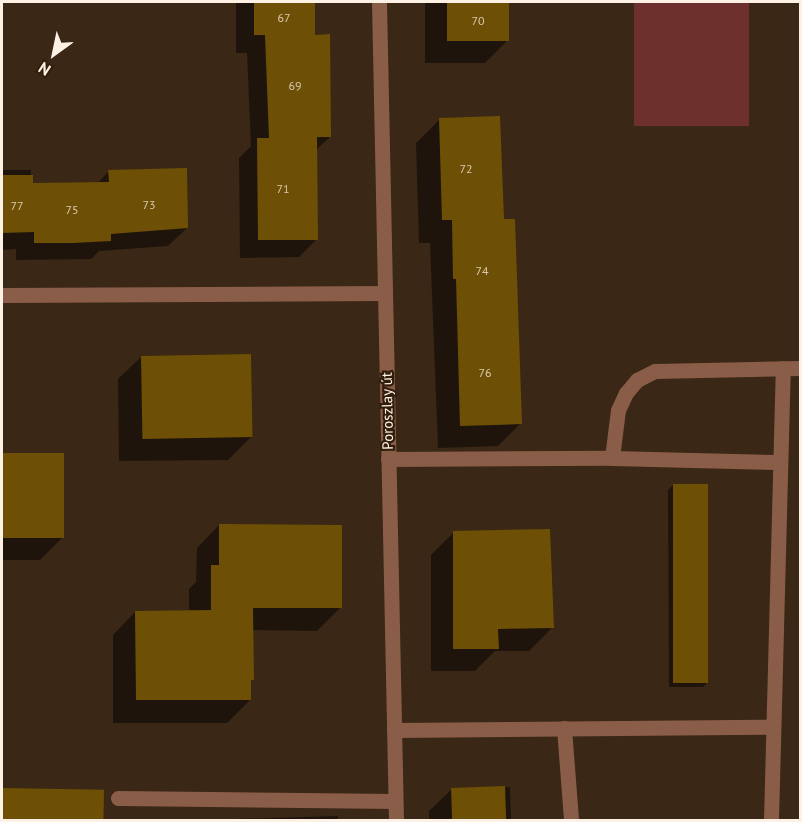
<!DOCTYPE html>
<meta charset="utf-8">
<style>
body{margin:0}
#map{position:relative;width:802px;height:822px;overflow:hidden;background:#3a2715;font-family:"PT Sans",sans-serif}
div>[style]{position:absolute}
.green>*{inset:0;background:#6e302d;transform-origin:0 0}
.shadow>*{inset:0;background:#0007;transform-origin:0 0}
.building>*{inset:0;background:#6d5005;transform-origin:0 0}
.minor>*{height:15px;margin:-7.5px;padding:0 7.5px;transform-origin:7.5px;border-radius:7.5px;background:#8a5d48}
span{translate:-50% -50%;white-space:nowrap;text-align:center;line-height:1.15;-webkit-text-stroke:4.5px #301e0b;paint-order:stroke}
.number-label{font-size:12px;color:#d9c8ad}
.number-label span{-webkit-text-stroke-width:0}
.street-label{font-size:15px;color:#fdf0e5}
.frame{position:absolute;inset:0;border:3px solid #fdf0e5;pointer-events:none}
.north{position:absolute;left:24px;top:24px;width:60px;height:60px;-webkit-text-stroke:4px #301e0b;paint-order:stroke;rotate:213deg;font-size:16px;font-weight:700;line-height:24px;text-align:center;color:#fdf0e5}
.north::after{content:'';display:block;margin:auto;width:21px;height:27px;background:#fdf0e5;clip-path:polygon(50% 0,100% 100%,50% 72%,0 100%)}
</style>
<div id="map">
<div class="green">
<i style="left:634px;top:2px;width:115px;height:124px"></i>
</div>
<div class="shadow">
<i style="clip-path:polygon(236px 2px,313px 2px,314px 36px,330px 137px,316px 150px,317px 239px,299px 257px,240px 258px,239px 158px,251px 146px,247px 53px,236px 53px)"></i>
<i style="clip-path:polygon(425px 2px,508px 2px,508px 40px,485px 63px,425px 63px)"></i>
<i style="clip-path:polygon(439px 120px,502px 221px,521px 423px,498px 446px,438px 448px,430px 243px,419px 243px,416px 143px)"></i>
<i style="clip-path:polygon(2px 170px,31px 170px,31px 184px,97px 184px,109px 171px,187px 228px,168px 246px,99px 251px,91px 259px,16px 260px,16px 249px,2px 250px)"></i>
<i style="clip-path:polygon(141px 357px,251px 437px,228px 460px,119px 461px,118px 379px)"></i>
<i style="clip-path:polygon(2px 454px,63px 454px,63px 537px,40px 560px,2px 560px)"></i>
<i style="clip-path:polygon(673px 485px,708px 682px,703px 687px,669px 687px,668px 490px)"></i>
<i style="clip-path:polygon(219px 525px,340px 608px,317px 631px,252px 630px,250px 700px,227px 723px,113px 723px,113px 635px,135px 612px,189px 611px,189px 589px,196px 582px,197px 548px)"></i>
<i style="clip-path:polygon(454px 532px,552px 628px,529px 651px,495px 651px,475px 671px,431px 671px,431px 555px)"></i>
<i style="clip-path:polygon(510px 787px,511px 820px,429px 820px,429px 811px,452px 789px)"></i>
<i style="left:2px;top:790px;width:101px;height:30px"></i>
<i style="clip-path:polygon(338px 816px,338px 820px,230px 820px,232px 819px)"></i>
</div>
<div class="building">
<i style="clip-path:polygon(254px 2px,315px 2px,315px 35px,330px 34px,331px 137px,317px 137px,318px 240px,258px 240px,257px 138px,269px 138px,265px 35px,254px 35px)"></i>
<i style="left:447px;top:2px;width:62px;height:39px"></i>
<i style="clip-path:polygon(500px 116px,504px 219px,515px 219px,522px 424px,460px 426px,456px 279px,453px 279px,452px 220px,442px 220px,439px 118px)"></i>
<i style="clip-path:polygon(187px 168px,188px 228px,111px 234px,111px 241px,73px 243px,34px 243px,34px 232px,2px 233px,2px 175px,33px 175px,33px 183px,109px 182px,108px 170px)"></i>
<i style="left:251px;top:354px;width:83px;height:110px;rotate:89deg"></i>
<i style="left:2px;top:453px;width:62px;height:85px"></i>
<i style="left:673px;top:484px;width:35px;height:199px"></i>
<i style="clip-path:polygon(219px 524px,342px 525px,342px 608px,253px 608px,254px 680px,251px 680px,251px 700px,136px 700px,135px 611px,211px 610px,211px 565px,219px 565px)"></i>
<i style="clip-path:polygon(550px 529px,554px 628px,498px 629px,499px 649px,453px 649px,453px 531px)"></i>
<i style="left:505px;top:786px;width:34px;height:54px;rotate:88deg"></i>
<i style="left:2px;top:788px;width:102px;height:32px;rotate:1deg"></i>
</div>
<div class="minor">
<i style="left:379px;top:2px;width:818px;rotate:88.81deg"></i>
<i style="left:2px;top:295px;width:383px;rotate:-0.3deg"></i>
<i style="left:612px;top:458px;width:48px;rotate:-82.9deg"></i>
<i style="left:618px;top:410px;width:19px;rotate:-65deg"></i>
<i style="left:626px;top:393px;width:17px;rotate:-50deg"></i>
<i style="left:637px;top:380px;width:20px;rotate:-27deg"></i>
<i style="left:655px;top:371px;width:145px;rotate:-1.2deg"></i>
<i style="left:388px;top:459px;width:224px;rotate:-0.3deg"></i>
<i style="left:612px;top:458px;width:167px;rotate:1.4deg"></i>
<i style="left:564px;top:728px;width:92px;rotate:85.6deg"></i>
<i style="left:394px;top:730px;width:379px;rotate:-0.5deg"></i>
<i style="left:118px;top:798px;width:277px;rotate:0.6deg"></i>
<i style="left:771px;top:820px;width:452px;rotate:-88.5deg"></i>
</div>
<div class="number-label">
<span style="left:284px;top:18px">67</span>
<span style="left:478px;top:21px">70</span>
<span style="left:295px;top:86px">69</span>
<span style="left:466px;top:169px">72</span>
<span style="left:283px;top:189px">71</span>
<span style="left:149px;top:205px">73</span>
<span style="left:17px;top:206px">77</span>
<span style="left:72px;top:210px">75</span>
<span style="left:482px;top:271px">74</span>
<span style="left:485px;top:373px">76</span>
</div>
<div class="street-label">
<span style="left:387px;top:411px;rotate:-91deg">Poroszlay út</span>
</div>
<div class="frame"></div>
<div class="north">N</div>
</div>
